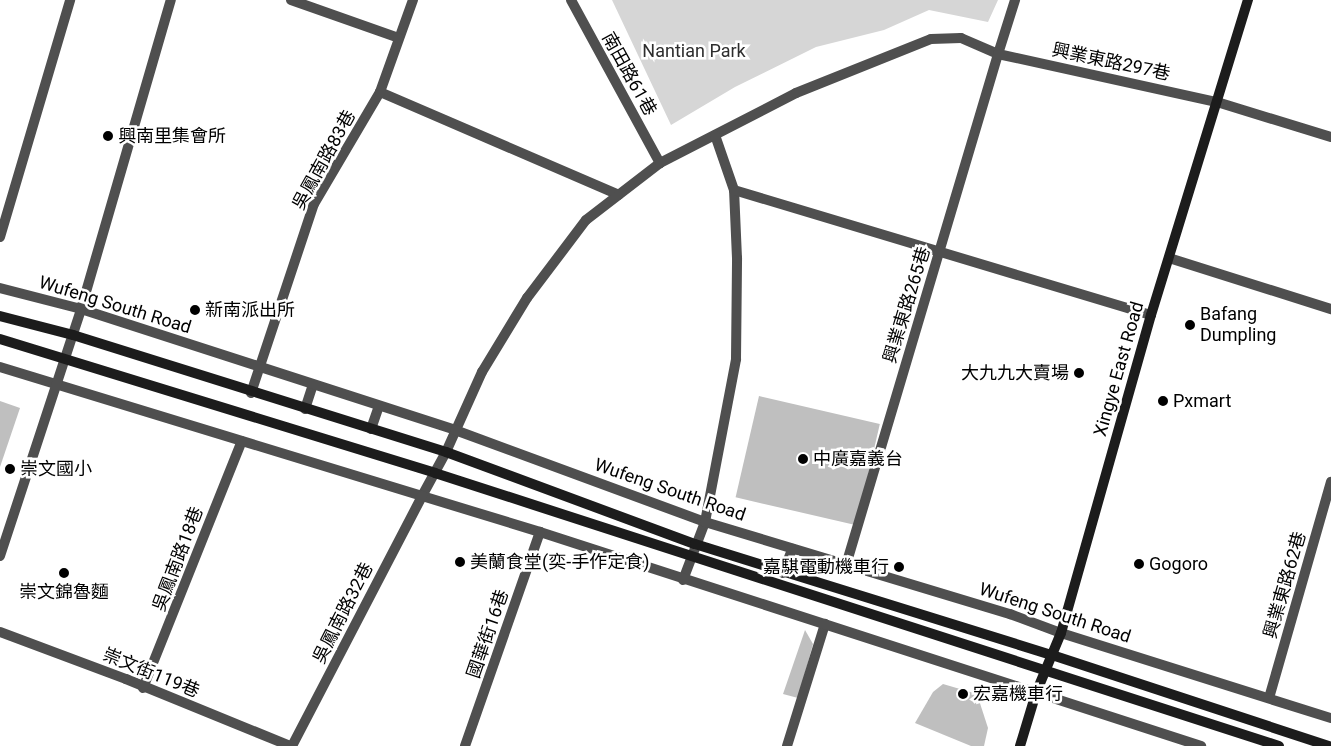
<!DOCTYPE html>
<meta charset="utf-8">
<style>
body{margin:0}
#map{position:relative;width:1331px;height:746px;overflow:hidden;background:#fff;font-family:Roboto,"Noto Sans TC",sans-serif}
div>[style]{position:absolute}
.green>*{inset:0;background:#d6d6d6}
.building>*{inset:0;background:#bfbfbf;transform-origin:0 0}
.lane>*{height:10px;margin:-5px;padding:0 5px;transform-origin:5px;border-radius:5px;background:#4f4f4f}
.street>*{height:10px;margin:-5px;padding:0 5px;transform-origin:5px;border-radius:5px;background:#4f4f4f}
.secondary>*{height:10px;margin:-5px;padding:0 5px;transform-origin:5px;border-radius:5px;background:#1c1c1c}
.dots>*{width:14px;height:14px;translate:-50% -50%;box-sizing:border-box;border:2px solid #fff;border-radius:50%}
span{translate:-50% -50%;white-space:nowrap;text-align:center;line-height:1.15;-webkit-text-stroke:5px #fff;paint-order:stroke}
.park-label{font-size:18px;color:#2d2d2d}
.street-label{font-size:18px;color:#000}
.poi-label{font-size:18px;color:#000}
.left{translate:0 -50%;text-align:left}
.right{translate:-100% -50%;text-align:right}
</style>
<div id="map">
<div class="green">
<i style="clip-path:polygon(612px 0,998px 0,988px 22px,929px 10px,884px 30px,816px 47px,735px 87px,671px 125px)"></i>
</div>
<div class="building">
<i style="left:759px;top:396px;width:124px;height:104px;rotate:13deg"></i>
<i style="clip-path:polygon(0 401px,20px 408px,0 467px)"></i>
<i style="clip-path:polygon(805px 630px,813px 644px,798px 698px,783px 694px)"></i>
<i style="clip-path:polygon(943px 684px,977px 694px,988px 728px,984px 746px,971px 746px,915px 723px,933px 692px)"></i>
</div>
<div class="lane">
<i style="left:571px;top:0;width:186px;rotate:61.4deg"></i>
<i style="left:380px;top:92px;width:260px;rotate:23.3deg"></i>
<i style="left:0;top:237px;width:247px;rotate:-73.5deg"></i>
<i style="left:251px;top:393px;width:199px;rotate:-71.6deg"></i>
<i style="left:314px;top:204px;width:130px;rotate:-59.5deg"></i>
<i style="left:380px;top:92px;width:98px;rotate:-70.3deg"></i>
<i style="left:305px;top:409px;width:25px;rotate:-72deg"></i>
<i style="left:371px;top:429px;width:24px;rotate:-71deg"></i>
<i style="left:422px;top:496px;width:50px;rotate:-61.4deg"></i>
<i style="left:446px;top:452px;width:88px;rotate:-65.8deg"></i>
<i style="left:482px;top:372px;width:87px;rotate:-58.7deg"></i>
<i style="left:527px;top:298px;width:98px;rotate:-52.9deg"></i>
<i style="left:586px;top:220px;width:93px;rotate:-37.6deg"></i>
<i style="left:660px;top:163px;width:153px;rotate:-27.2deg"></i>
<i style="left:796px;top:93px;width:145px;rotate:-21.8deg"></i>
<i style="left:931px;top:39px;width:30px;rotate:-2deg"></i>
<i style="left:961px;top:38px;width:40px;rotate:23.4deg"></i>
<i style="left:998px;top:54px;width:57px;rotate:-72.5deg"></i>
<i style="left:846px;top:565px;width:533px;rotate:-73.43deg"></i>
<i style="left:783px;top:573px;width:26px;rotate:-69deg"></i>
<i style="left:683px;top:580px;width:62px;rotate:-69.2deg"></i>
<i style="left:705px;top:522px;width:166px;rotate:-79.2deg"></i>
<i style="left:736px;top:359px;width:101px;rotate:-89.4deg"></i>
<i style="left:737px;top:258px;width:68px;rotate:-92.5deg"></i>
<i style="left:734px;top:190px;width:58px;rotate:-109.1deg"></i>
<i style="left:0;top:632px;width:134px;rotate:20.5deg"></i>
<i style="left:126px;top:679px;width:177px;rotate:22.2deg"></i>
<i style="left:143px;top:688px;width:266px;rotate:-68.2deg"></i>
<i style="left:1269px;top:698px;width:225px;rotate:-74deg"></i>
<i style="left:787px;top:746px;width:128px;rotate:-72.7deg"></i>
</div>
<div class="street">
<i style="left:291px;top:0;width:114px;rotate:19.4deg"></i>
<i style="left:998px;top:54px;width:224px;rotate:12.4deg"></i>
<i style="left:1217px;top:102px;width:119px;rotate:17.1deg"></i>
<i style="left:734px;top:190px;width:435px;rotate:16.7deg"></i>
<i style="left:1169px;top:258px;width:170px;rotate:17.5deg"></i>
<i style="left:0;top:288px;width:84px;rotate:14.5deg"></i>
<i style="left:81px;top:309px;width:393px;rotate:17.9deg"></i>
<i style="left:455px;top:430px;width:266px;rotate:20.2deg"></i>
<i style="left:705px;top:522px;width:319px;rotate:16.8deg"></i>
<i style="left:1010px;top:614px;width:54px;rotate:20.4deg"></i>
<i style="left:1061px;top:633px;width:283px;rotate:17.5deg"></i>
<i style="left:0;top:367px;width:565px;rotate:16.99deg"></i>
<i style="left:540px;top:532px;width:695px;rotate:17.94deg"></i>
<i style="left:0;top:556px;width:260px;rotate:-71.8deg"></i>
<i style="left:81px;top:309px;width:322px;rotate:-73.8deg"></i>
<i style="left:292px;top:746px;width:282px;rotate:-62.5deg"></i>
<i style="left:465px;top:746px;width:227px;rotate:-70.7deg"></i>
</div>
<div class="secondary">
<i style="left:0;top:316px;width:75px;rotate:14.6deg"></i>
<i style="left:73px;top:335px;width:391px;rotate:17.4deg"></i>
<i style="left:446px;top:452px;width:265px;rotate:20.3deg"></i>
<i style="left:695px;top:544px;width:374px;rotate:17.3deg"></i>
<i style="left:1052px;top:655px;width:292px;rotate:18.2deg"></i>
<i style="left:0;top:339px;width:455px;rotate:17.1deg"></i>
<i style="left:435px;top:473px;width:887px;rotate:17.92deg"></i>
<i style="left:1020px;top:746px;width:55px;rotate:-73.2deg"></i>
<i style="left:1036px;top:693px;width:65px;rotate:-67.4deg"></i>
<i style="left:1061px;top:633px;width:330px;rotate:-74.2deg"></i>
<i style="left:1151px;top:315px;width:330px;rotate:-72.9deg"></i>
</div>
<div class="dots">
<i style="left:108px;top:136px;background:#000"></i>
<i style="left:195px;top:310px;background:#000"></i>
<i style="left:1190px;top:325px;background:#000"></i>
<i style="left:1079px;top:373px;background:#000"></i>
<i style="left:1163px;top:401px;background:#000"></i>
<i style="left:803px;top:459px;background:#000"></i>
<i style="left:10px;top:469px;background:#000"></i>
<i style="left:460px;top:562px;background:#000"></i>
<i style="left:1139px;top:564px;background:#000"></i>
<i style="left:899px;top:567px;background:#000"></i>
<i style="left:64px;top:573px;background:#000"></i>
<i style="left:963px;top:694px;background:#000"></i>
</div>
<div class="park-label">
<span style="left:694px;top:51px">Nantian Park</span>
</div>
<div class="street-label">
<span style="left:1111px;top:62px;rotate:12deg">興業東路297巷</span>
<span style="left:629px;top:74px;rotate:61deg">南田路61巷</span>
<span style="left:324px;top:160px;rotate:-61deg">吳鳳南路83巷</span>
<span style="left:115px;top:305px;rotate:17deg">Wufeng South Road</span>
<span style="left:907px;top:305px;rotate:-73deg">興業東路265巷</span>
<span style="left:1119px;top:369px;rotate:-74deg">Xingye East Road</span>
<span style="left:670px;top:490px;rotate:19deg">Wufeng South Road</span>
<span style="left:178px;top:559px;rotate:-69deg">吳鳳南路18巷</span>
<span style="left:1285px;top:585px;rotate:-74deg">興業東路62巷</span>
<span style="left:343px;top:613px;rotate:-63deg">吳鳳南路32巷</span>
<span style="left:1055px;top:613px;rotate:18deg">Wufeng South Road</span>
<span style="left:488px;top:634px;rotate:-71deg">國華街16巷</span>
<span style="left:151px;top:673px;rotate:22deg">崇文街119巷</span>
</div>
<div class="poi-label">
<span class="left" style="left:118px;top:136px">興南里集會所</span>
<span class="left" style="left:205px;top:310px">新南派出所</span>
<span class="left" style="left:1200px;top:325px">Bafang<br>Dumpling</span>
<span class="right" style="left:1069px;top:373px">大九九大賣場</span>
<span class="left" style="left:1173px;top:401px">Pxmart</span>
<span class="left" style="left:813px;top:459px">中廣嘉義台</span>
<span class="left" style="left:20px;top:469px">崇文國小</span>
<span class="left" style="left:470px;top:562px">美蘭食堂(奕-手作定食)</span>
<span class="left" style="left:1149px;top:564px">Gogoro</span>
<span class="right" style="left:889px;top:567px">嘉騏電動機車行</span>
<span style="left:64px;top:592px">崇文錦魯麵</span>
<span class="left" style="left:973px;top:694px">宏嘉機車行</span>
</div>
</div>
